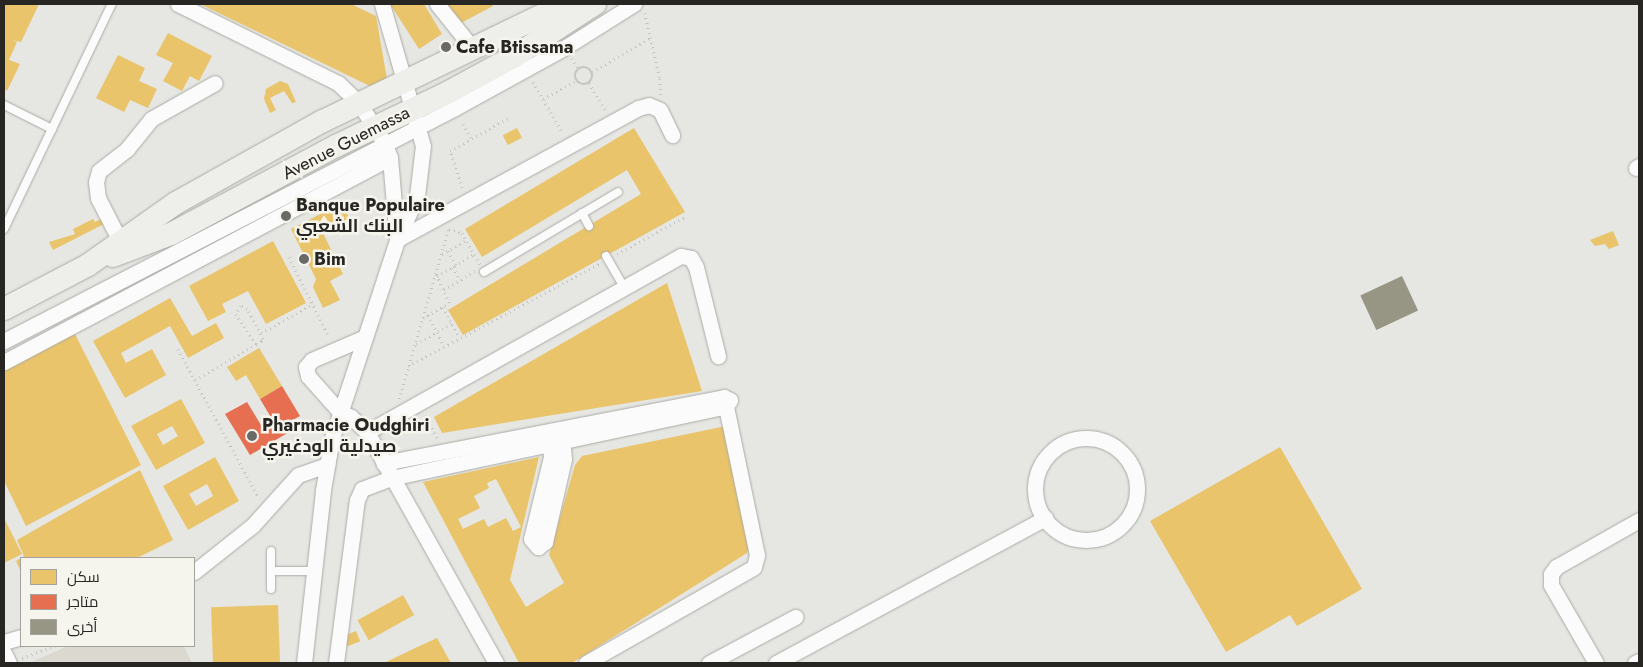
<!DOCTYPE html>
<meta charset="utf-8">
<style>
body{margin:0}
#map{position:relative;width:1643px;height:667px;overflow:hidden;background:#e6e6e2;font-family:Jost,Cairo,sans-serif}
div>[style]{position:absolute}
.built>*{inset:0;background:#dbd9cf}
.homes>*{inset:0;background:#e9c46a;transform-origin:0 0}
.shops>*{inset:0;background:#e76f51}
.building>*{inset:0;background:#979584;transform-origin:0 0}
.path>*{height:2.5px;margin-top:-1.25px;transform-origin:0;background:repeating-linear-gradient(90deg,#c4c4c2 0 1px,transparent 0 5px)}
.path>.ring{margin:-1.25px;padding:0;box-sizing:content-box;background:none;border:2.5px solid #c4c4c2;border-radius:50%}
.roads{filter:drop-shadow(0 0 1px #aaaaa7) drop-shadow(0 0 1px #aaaaa7)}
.service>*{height:8px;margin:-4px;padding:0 4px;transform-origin:4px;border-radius:4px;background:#fbfbfb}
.minor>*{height:15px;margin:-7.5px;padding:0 7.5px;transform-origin:7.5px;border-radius:7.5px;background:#fbfbfb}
.minor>.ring{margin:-7.5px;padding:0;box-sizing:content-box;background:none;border:15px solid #fbfbfb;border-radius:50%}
.secondary>*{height:22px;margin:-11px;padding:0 11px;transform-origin:11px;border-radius:11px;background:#eeeeea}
.dots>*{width:14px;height:14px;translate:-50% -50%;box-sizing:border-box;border:2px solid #f6f5ed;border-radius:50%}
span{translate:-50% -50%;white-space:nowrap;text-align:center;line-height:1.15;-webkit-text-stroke:5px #f6f5ed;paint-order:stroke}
.poi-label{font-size:18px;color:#272623;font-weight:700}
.left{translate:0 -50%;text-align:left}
.street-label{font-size:18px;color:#272623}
.frame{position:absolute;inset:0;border:5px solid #272623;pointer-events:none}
.legend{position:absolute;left:20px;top:557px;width:175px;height:90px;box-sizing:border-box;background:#f6f5ed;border:1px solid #a3a29c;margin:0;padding:6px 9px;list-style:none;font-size:15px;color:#272623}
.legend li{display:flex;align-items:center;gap:10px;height:25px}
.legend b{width:25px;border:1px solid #a3a29c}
</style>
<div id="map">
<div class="built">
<i style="clip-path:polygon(68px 646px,184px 646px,192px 663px,29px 663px)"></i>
</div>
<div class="homes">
<i style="clip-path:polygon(4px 4px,39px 4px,21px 42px,12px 40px,17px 42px,9px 60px,20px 64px,7px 91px,4px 89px)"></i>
<i style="clip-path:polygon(200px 4px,351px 4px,376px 16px,387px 79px,374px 88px)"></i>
<i style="clip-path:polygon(390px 4px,424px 4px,442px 34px,419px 49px)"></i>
<i style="clip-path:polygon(443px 4px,492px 4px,493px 6px,461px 23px,459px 19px,453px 22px)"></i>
<i style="clip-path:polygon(168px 33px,212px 56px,199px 81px,190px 76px,182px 91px,163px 81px,173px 63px,156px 55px)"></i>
<i style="clip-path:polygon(118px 55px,145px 68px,139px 81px,157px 89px,148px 108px,130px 100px,124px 112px,96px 98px)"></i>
<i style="clip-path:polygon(280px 81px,288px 84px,296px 102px,292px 103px,284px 91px,270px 98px,276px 110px,270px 113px,264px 99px,266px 89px)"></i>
<i style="left:517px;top:128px;width:11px;height:16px;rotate:63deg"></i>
<i style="clip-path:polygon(634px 128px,685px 212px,463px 335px,448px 310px,641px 194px,627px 170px,482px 257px,465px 229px)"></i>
<i style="clip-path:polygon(342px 203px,350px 220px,323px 233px,343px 274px,330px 281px,340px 300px,323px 308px,313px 287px,316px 279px,291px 229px)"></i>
<i style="clip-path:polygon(93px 219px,95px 222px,101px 219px,104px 224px,53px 250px,49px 242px,72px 235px,75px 234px,73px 229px)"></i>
<i style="clip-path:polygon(1613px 231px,1619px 245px,1609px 249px,1605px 244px,1595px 246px,1590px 240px)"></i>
<i style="clip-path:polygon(273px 241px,306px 303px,266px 324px,248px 291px,222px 304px,226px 312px,208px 321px,189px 286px)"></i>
<i style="clip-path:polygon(667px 283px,702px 391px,442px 433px,434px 417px)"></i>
<i style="clip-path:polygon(170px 298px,192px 336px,216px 323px,224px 338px,188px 358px,170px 326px,121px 353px,126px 363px,152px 349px,166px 375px,125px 398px,93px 341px)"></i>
<i style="clip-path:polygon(73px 330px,141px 465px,26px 526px,4px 481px,4px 365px)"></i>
<i style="clip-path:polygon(259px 348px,282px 386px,260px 399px,246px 375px,236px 381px,227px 367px)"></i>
<i style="clip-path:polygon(evenodd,181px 399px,205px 443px,156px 470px,131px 426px,181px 399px,172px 426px,178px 436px,163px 445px,157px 434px,172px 426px)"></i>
<i style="clip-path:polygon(evenodd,726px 426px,752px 541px,747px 553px,572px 663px,519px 663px,423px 482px,539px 457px,510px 580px,526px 607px,564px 583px,549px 555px,575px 465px,582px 456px,726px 426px,496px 479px,521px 527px,513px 531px,506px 518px,488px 527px,484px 519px,463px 529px,458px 519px,480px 508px,474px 496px,489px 488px,487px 483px,496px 479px)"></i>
<i style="clip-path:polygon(1280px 447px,1362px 589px,1297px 626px,1290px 615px,1226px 652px,1150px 521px)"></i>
<i style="clip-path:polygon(evenodd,215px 457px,239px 501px,188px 530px,163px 486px,215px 457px,207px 484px,213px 496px,196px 506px,189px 494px,207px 484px)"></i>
<i style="clip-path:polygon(140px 470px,173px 540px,137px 558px,21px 558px,21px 572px,16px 561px,24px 556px,17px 540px)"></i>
<i style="clip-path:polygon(4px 518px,22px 554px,4px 563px)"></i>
<i style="left:403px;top:595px;width:23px;height:52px;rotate:61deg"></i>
<i style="left:278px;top:605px;width:58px;height:67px;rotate:88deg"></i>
<i style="left:356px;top:631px;width:11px;height:14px;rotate:68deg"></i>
<i style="clip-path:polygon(437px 638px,451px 663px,384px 663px,411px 650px)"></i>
</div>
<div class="shops">
<i style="clip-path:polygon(282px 386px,300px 416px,291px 421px,296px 428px,250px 455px,225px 414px,247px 402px,264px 430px,275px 424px,260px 399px)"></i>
</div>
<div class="building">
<i style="left:1402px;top:276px;width:38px;height:46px;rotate:65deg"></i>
</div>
<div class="path">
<i style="left:645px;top:13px;width:68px;rotate:77.2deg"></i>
<i style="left:660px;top:79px;width:17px;rotate:87deg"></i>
<i style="left:572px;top:58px;width:13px;rotate:58deg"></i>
<i class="ring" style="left:575px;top:67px;width:15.5px;height:15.5px"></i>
<i style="left:592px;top:72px;width:67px;rotate:-30.4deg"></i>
<i style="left:533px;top:82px;width:59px;rotate:59.5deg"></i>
<i style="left:589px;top:83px;width:31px;rotate:59deg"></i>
<i style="left:543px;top:99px;width:38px;rotate:-29deg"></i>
<i style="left:463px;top:124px;width:16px;rotate:60deg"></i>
<i style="left:462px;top:188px;width:39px;rotate:-108deg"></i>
<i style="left:450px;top:151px;width:67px;rotate:-29.6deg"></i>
<i style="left:449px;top:229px;width:14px;rotate:17deg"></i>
<i style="left:462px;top:233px;width:36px;rotate:60deg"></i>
<i style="left:448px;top:251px;width:16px;rotate:60deg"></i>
<i style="left:442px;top:254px;width:28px;rotate:-30deg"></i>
<i style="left:617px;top:254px;width:77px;rotate:-28.6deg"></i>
<i style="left:289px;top:257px;width:89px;rotate:63.4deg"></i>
<i style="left:453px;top:267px;width:15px;rotate:62deg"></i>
<i style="left:437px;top:276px;width:43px;rotate:-30.7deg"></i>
<i style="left:444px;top:290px;width:36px;rotate:-32deg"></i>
<i style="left:443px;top:307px;width:35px;rotate:61deg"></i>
<i style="left:428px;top:315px;width:35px;rotate:63deg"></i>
<i style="left:423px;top:318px;width:30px;rotate:-30deg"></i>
<i style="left:449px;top:303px;width:32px;rotate:-114deg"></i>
<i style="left:261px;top:333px;width:60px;rotate:-29.1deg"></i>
<i style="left:416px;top:344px;width:42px;rotate:-30.3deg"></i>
<i style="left:178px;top:349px;width:170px;rotate:61.5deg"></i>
<i style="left:408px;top:366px;width:217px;rotate:-28.1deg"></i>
<i style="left:195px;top:380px;width:71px;rotate:-30.5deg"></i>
<i style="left:256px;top:344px;width:6px;rotate:-31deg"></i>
<i style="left:261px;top:341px;width:3px;rotate:-45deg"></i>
<i style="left:263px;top:339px;width:34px;rotate:-118deg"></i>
<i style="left:247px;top:309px;width:7px;rotate:-153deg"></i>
<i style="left:241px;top:306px;width:9px;rotate:122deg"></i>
<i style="left:236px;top:314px;width:36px;rotate:56deg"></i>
<i style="left:399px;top:399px;width:179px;rotate:-73.8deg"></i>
<i style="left:425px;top:415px;width:26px;rotate:61deg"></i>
<i style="left:22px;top:658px;width:35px;rotate:-20deg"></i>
</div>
<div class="roads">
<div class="service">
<i style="left:4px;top:105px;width:54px;rotate:26.6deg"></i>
<i style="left:582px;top:213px;width:15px;rotate:62deg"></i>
<i style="left:4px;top:229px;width:250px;rotate:-64.4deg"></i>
<i style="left:606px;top:256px;width:36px;rotate:60deg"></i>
<i style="left:484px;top:272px;width:156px;rotate:-30.8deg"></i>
<i style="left:271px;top:571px;width:43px"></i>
<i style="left:271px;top:589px;width:38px;rotate:-90deg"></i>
</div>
<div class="minor">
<i style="left:178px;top:4px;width:178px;rotate:26.3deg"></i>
<i style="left:338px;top:83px;width:29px;rotate:44deg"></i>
<i style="left:359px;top:103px;width:49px;rotate:57.6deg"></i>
<i style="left:385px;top:144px;width:15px;rotate:70deg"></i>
<i style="left:390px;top:158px;width:82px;rotate:85.1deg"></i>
<i style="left:437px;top:4px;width:59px;rotate:51.2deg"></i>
<i style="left:1636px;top:168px;width:4px;rotate:-34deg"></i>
<i style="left:398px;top:239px;width:273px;rotate:-28.6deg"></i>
<i style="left:638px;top:108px;width:11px;rotate:-15deg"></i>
<i style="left:649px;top:105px;width:12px;rotate:24deg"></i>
<i style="left:660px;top:110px;width:28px;rotate:64deg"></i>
<i style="left:120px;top:241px;width:48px;rotate:-117.1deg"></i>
<i style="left:98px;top:198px;width:16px;rotate:-97deg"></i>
<i style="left:96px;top:182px;width:11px;rotate:-75deg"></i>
<i style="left:99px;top:171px;width:36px;rotate:-38deg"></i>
<i style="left:127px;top:149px;width:38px;rotate:-51deg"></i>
<i style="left:151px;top:119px;width:73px;rotate:-29.4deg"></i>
<i style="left:363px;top:338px;width:56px;rotate:156.7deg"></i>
<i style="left:312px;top:360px;width:9px;rotate:131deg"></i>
<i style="left:306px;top:367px;width:9px;rotate:77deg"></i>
<i style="left:308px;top:376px;width:48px;rotate:48.4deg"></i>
<i style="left:340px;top:412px;width:12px;rotate:24deg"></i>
<i style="left:351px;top:417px;width:22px;rotate:43deg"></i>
<i style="left:367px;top:432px;width:265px;rotate:60.8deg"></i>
<i style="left:4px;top:341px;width:508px;rotate:-27.32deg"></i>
<i style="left:455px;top:108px;width:124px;rotate:-28.8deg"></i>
<i style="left:564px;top:48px;width:83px;rotate:-32.2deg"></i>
<i style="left:4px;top:362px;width:437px;rotate:-27.9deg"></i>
<i style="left:367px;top:432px;width:360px;rotate:-29.3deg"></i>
<i style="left:681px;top:256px;width:10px;rotate:11deg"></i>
<i style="left:691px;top:258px;width:10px;rotate:61deg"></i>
<i style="left:696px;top:267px;width:92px;rotate:76.1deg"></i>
<i style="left:548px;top:437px;width:20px;rotate:81deg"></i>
<i style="left:551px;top:457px;width:84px;rotate:103.7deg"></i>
<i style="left:531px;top:539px;width:11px;rotate:49deg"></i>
<i style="left:538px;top:547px;width:9px;rotate:-36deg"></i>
<i style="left:545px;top:542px;width:85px;rotate:-77.1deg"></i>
<i style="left:564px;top:459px;width:24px;rotate:-95deg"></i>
<i class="ring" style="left:1035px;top:438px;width:87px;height:87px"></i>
<i style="left:194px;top:572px;width:75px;rotate:-38.5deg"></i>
<i style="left:253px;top:525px;width:67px;rotate:-48deg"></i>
<i style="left:298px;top:475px;width:31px;rotate:-19deg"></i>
<i style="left:4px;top:642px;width:18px;rotate:-16deg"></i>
<i style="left:4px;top:653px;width:11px;rotate:63deg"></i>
<i style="left:304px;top:663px;width:174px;rotate:-83.7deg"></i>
<i style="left:323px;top:490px;width:53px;rotate:-80.2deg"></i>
<i style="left:332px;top:438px;width:208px;rotate:-71.8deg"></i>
<i style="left:397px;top:240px;width:48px;rotate:-65.6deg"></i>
<i style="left:417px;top:196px;width:50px;rotate:-83.2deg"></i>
<i style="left:423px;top:146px;width:148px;rotate:-106.1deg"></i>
<i style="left:336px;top:663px;width:164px;rotate:-82.7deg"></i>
<i style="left:357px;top:500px;width:12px;rotate:-66deg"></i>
<i style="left:362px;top:489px;width:31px;rotate:-21deg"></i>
<i style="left:391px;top:478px;width:343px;rotate:-12.1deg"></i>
<i style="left:726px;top:406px;width:7px;rotate:-56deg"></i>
<i style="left:730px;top:400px;width:7px;rotate:-153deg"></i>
<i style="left:724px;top:397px;width:347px;rotate:169deg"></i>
<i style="left:586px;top:663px;width:193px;rotate:-29.7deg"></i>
<i style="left:754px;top:567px;width:12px;rotate:-76deg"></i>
<i style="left:757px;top:555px;width:152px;rotate:-101.8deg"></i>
<i style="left:709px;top:663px;width:98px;rotate:-28.1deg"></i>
<i style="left:776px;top:663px;width:306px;rotate:-28.3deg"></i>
<i style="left:1596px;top:663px;width:90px;rotate:-120deg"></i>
<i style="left:1551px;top:585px;width:11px;rotate:-90deg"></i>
<i style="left:1551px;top:574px;width:9px;rotate:-54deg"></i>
<i style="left:1556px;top:567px;width:95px;rotate:-29.5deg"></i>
<i style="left:1635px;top:663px;width:4px;rotate:-27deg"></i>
</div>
<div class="secondary">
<i style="left:113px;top:256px;width:62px;rotate:-20.8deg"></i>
<i style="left:171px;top:234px;width:187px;rotate:-28.1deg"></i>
<i style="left:336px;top:146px;width:123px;rotate:-25.5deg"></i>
<i style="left:447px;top:93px;width:75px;rotate:-28.6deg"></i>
<i style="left:513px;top:57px;width:98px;rotate:-32.9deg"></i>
<i style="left:4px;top:309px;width:95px;rotate:-27.6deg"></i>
<i style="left:88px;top:265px;width:108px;rotate:-35.2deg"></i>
<i style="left:176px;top:203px;width:168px;rotate:-29.2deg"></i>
<i style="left:323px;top:121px;width:269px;rotate:-25.8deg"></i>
</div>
</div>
<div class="dots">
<i style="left:446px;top:47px;background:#6a6966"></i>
<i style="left:286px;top:216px;background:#6a6966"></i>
<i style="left:304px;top:259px;background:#6a6966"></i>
<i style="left:252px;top:436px;background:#6a6966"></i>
</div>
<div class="poi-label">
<span class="left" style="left:456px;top:47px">Cafe Btissama</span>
<span class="left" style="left:296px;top:216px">Banque Populaire<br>البنك الشعبي</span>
<span class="left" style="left:314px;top:259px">Bim</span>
<span class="left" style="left:262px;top:436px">Pharmacie Oudghiri<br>صيدلية الودغيري</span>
</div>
<div class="street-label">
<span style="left:346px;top:143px;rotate:-27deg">Avenue Guemassa</span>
</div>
<div class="frame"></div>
<ul class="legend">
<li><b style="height:14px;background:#e9c46a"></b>سكن</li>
<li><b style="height:14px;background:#e76f51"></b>متاجر</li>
<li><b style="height:14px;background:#979584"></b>أخرى</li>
</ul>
</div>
